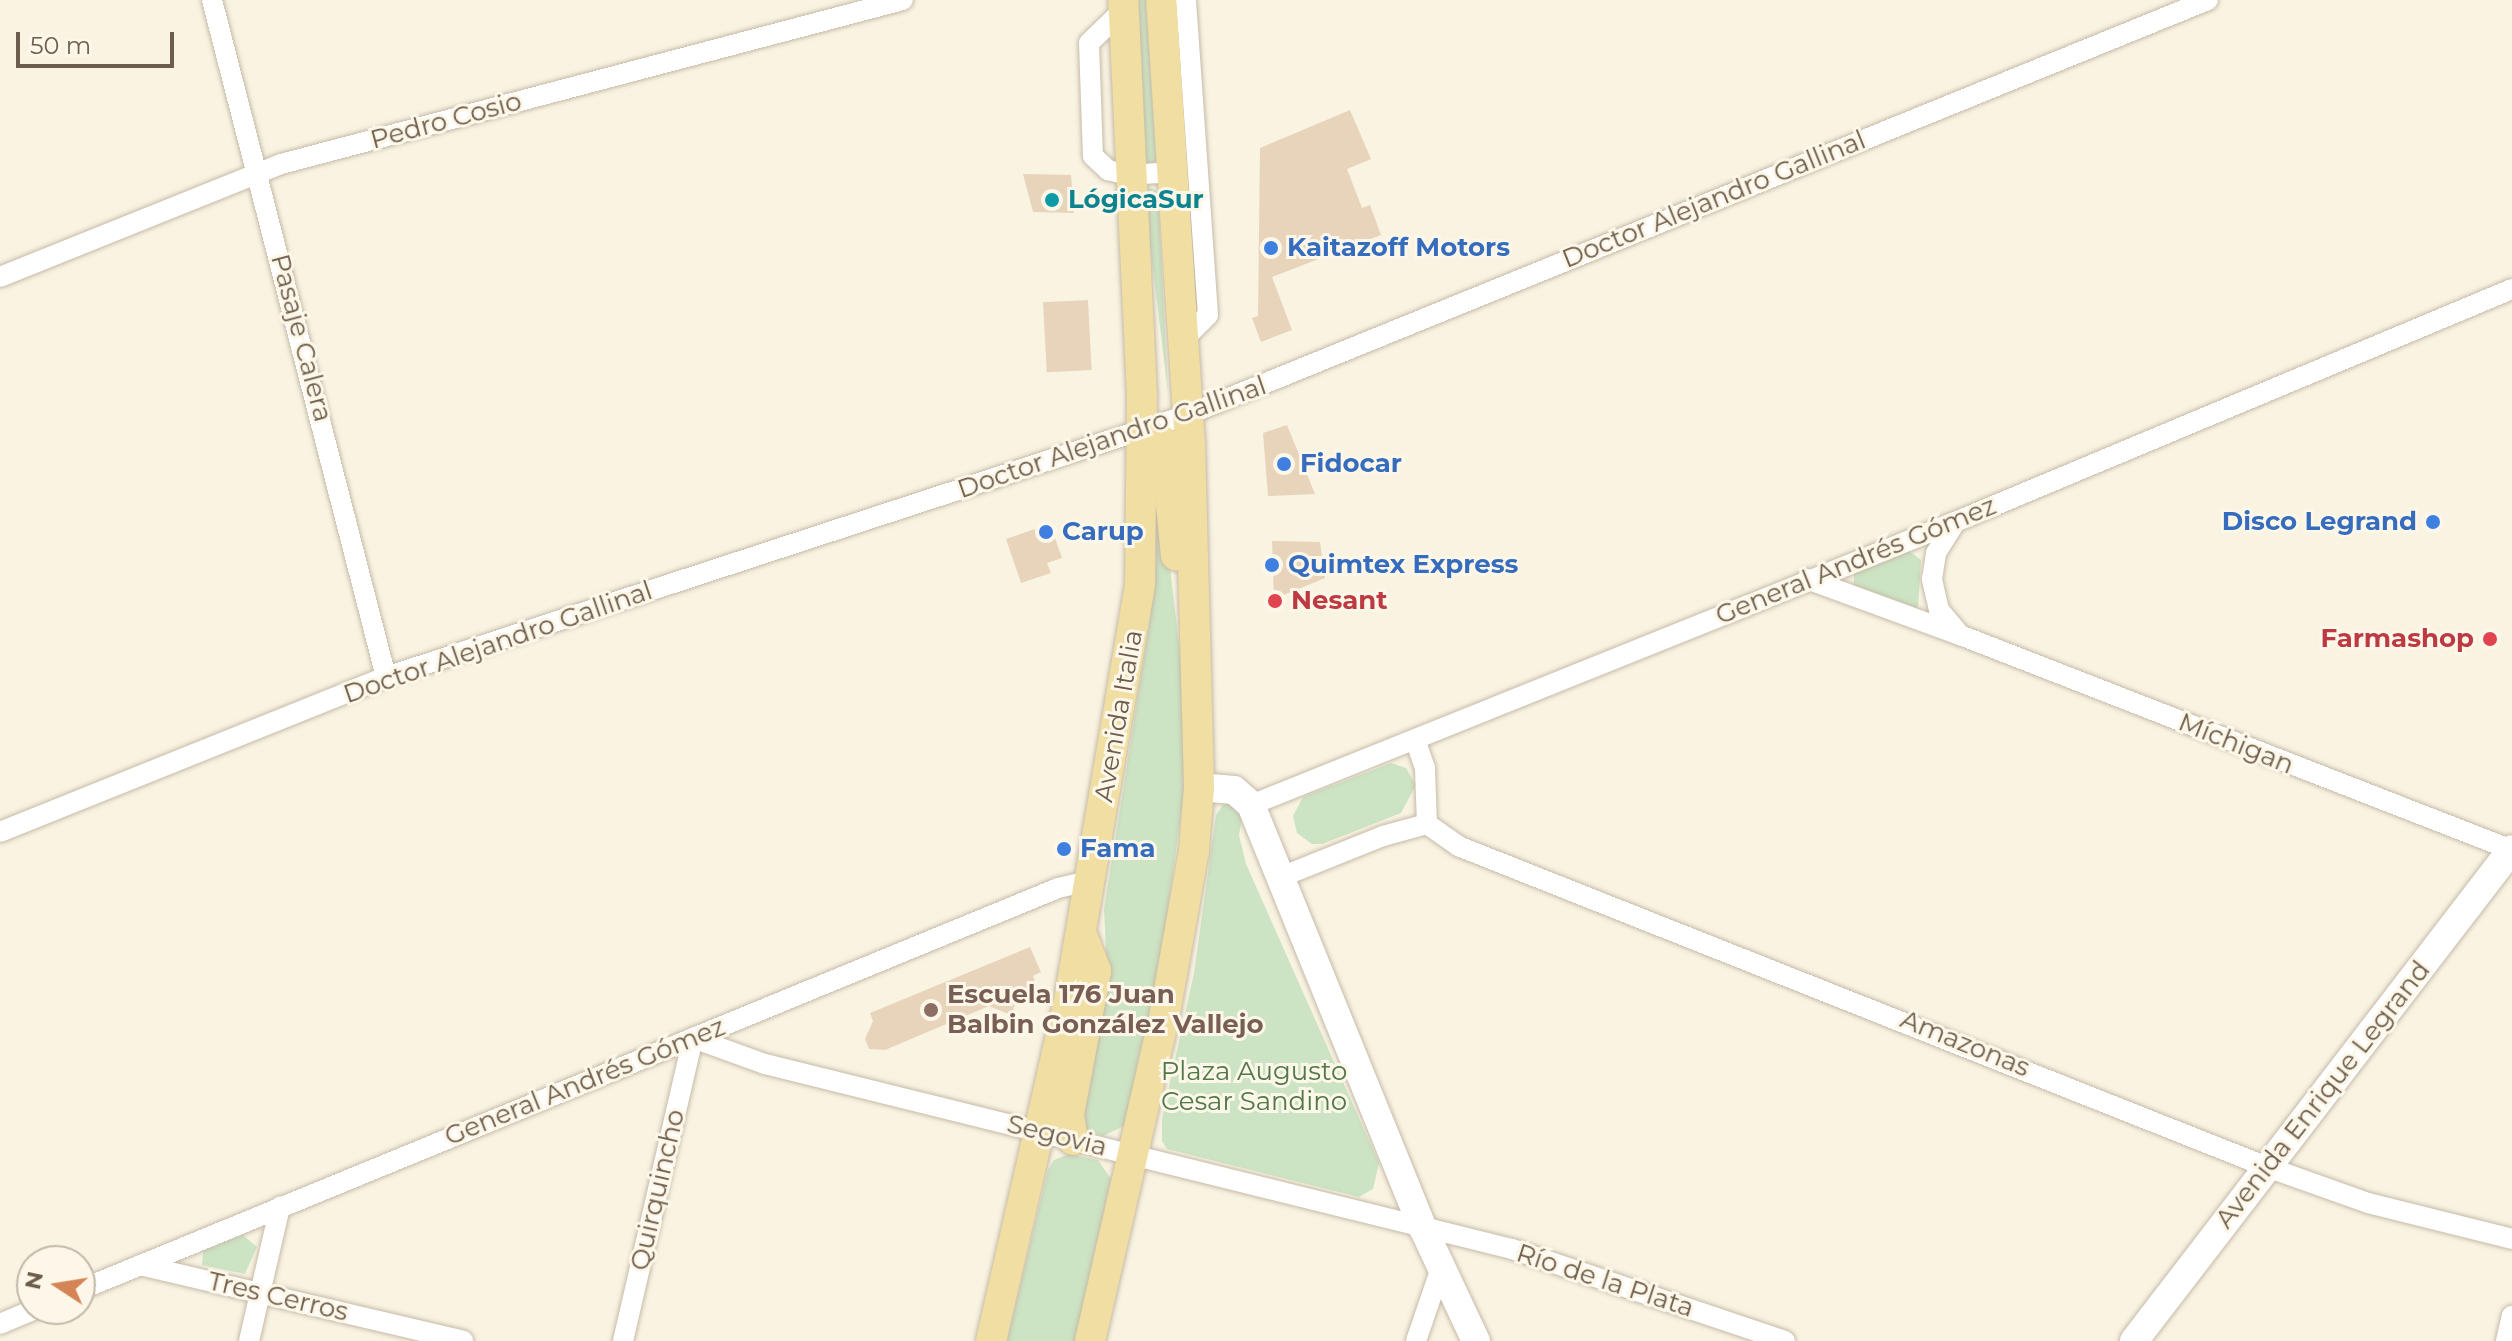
<!DOCTYPE html>
<meta charset="utf-8">
<style>
body{margin:0}
#map{position:relative;width:2512px;height:1341px;overflow:hidden;background:#f9f3e2;font-family:Montserrat,sans-serif}
div>[style]{position:absolute}
.green>*{inset:0;background:#cce4c3}
.building>*{inset:0;background:#e8d4bb;transform-origin:0 0}
.roads{filter:drop-shadow(0 0 2px #c6baa8) drop-shadow(0 0 2px #c6baa8)}
.street>*{height:20px;margin:-10px;padding:0 10px;transform-origin:10px;border-radius:10px;background:#fff}
.secondary>*{height:28px;margin:-14px;padding:0 14px;transform-origin:14px;border-radius:14px;background:#fff}
.primary>*{height:30px;margin:-15px;padding:0 15px;transform-origin:15px;border-radius:15px;background:#f0dea2}
.dots>*{width:22px;height:22px;translate:-50% -50%;box-sizing:border-box;border:4px solid #fcf7e8;border-radius:50%}
span{translate:-50% -50%;white-space:nowrap;text-align:center;line-height:1.15;-webkit-text-stroke:6px #fcf7e8;paint-order:stroke}
.street-label{font-size:26px;color:#6d5c4c}
.culture-label{font-size:26px;color:#0d838f;font-weight:700}
.left{translate:0 -50%;text-align:left}
.shop-label{font-size:26px;color:#366cbe;font-weight:700}
.right{translate:-100% -50%;text-align:right}
.health-label{font-size:26px;color:#be3a42;font-weight:700}
.education-label{font-size:26px;color:#785e54;font-weight:700}
.park-label{font-size:26px;color:#507848}
.north{position:absolute;left:16px;top:1245px;width:80px;height:80px;box-sizing:border-box;background:#fcf7e8;border:2px solid #c3b9aa;border-radius:50%;rotate:282deg;font-size:22px;font-weight:700;line-height:32px;text-align:center;color:#6d5c4c}
.north::after{content:'';display:block;margin:auto;width:28px;height:36px;background:#d58455;clip-path:polygon(50% 0,100% 100%,50% 72%,0 100%)}
.scale{position:absolute;left:16px;top:32px;width:158px;height:36px;box-sizing:border-box;border:4px solid #6d5c4c;border-top:0;padding-left:10px;font-size:24px;line-height:28px;white-space:nowrap;color:#6d5c4c;-webkit-text-stroke:6px #fcf7e8;paint-order:stroke}
</style>
<div id="map">
<div class="green">
<i style="clip-path:polygon(1136px 0,1146px 0,1156px 161px,1144px 167px)"></i>
<i style="clip-path:polygon(1152px 188px,1158px 192px,1168px 392px,1147px 221px,1146px 190px)"></i>
<i style="clip-path:polygon(1155px 486px,1166px 533px,1184px 688px,1184px 792px,1161px 959px,1124px 1126px,1103px 1136px,1084px 1129px,1083px 1085px,1107px 970px,1104px 909px,1150px 621px)"></i>
<i style="clip-path:polygon(1908px 550px,1921px 560px,1918px 608px,1854px 586px,1854px 574px)"></i>
<i style="clip-path:polygon(1391px 763px,1406px 768px,1416px 785px,1401px 813px,1322px 844px,1312px 844px,1297px 833px,1293px 816px,1303px 797px)"></i>
<i style="clip-path:polygon(1225px 802px,1233px 803px,1243px 814px,1239px 835px,1246px 864px,1379px 1163px,1373px 1189px,1359px 1197px,1167px 1149px,1162px 1141px,1162px 1119px,1194px 973px,1216px 815px)"></i>
<i style="clip-path:polygon(1069px 1154px,1098px 1160px,1111px 1179px,1075px 1341px,1007px 1341px,1048px 1170px,1054px 1160px)"></i>
<i style="clip-path:polygon(243px 1235px,257px 1247px,245px 1274px,202px 1265px,203px 1251px)"></i>
</div>
<div class="building">
<i style="clip-path:polygon(1350px 110px,1371px 159px,1347px 169px,1362px 208px,1370px 205px,1381px 235px,1272px 277px,1292px 330px,1261px 342px,1252px 318px,1258px 316px,1260px 148px)"></i>
<i style="clip-path:polygon(1023px 174px,1071px 175px,1074px 213px,1033px 212px)"></i>
<i style="left:1088px;top:300px;width:70px;height:45px;rotate:87deg"></i>
<i style="clip-path:polygon(1287px 425px,1315px 494px,1268px 496px,1263px 433px)"></i>
<i style="clip-path:polygon(1050px 524px,1062px 558px,1047px 563px,1051px 573px,1021px 583px,1006px 539px)"></i>
<i style="clip-path:polygon(1272px 541px,1320px 542px,1325px 578px,1274px 599px)"></i>
<i style="clip-path:polygon(1030px 947px,1041px 972px,1033px 976px,1037px 986px,1019px 994px,1011px 1015px,989px 1006px,885px 1050px,869px 1049px,865px 1039px,873px 1021px,870px 1013px)"></i>
</div>
<div class="roads">
<div class="street">
<i style="left:212px;top:0;width:699px;rotate:75.59deg"></i>
<i style="left:1123px;top:10px;width:47px;rotate:135.9deg"></i>
<i style="left:1089px;top:43px;width:113px;rotate:88deg"></i>
<i style="left:1093px;top:156px;width:21px;rotate:43deg"></i>
<i style="left:1108px;top:170px;width:21px;rotate:14deg"></i>
<i style="left:1128px;top:175px;width:46px;rotate:-3.7deg"></i>
<i style="left:0;top:277px;width:303px;rotate:-21.9deg"></i>
<i style="left:281px;top:164px;width:643px;rotate:-14.77deg"></i>
<i style="left:1181px;top:342px;width:38px;rotate:-45deg"></i>
<i style="left:1208px;top:315px;width:316px;rotate:-94deg"></i>
<i style="left:1807px;top:579px;width:163px;rotate:20.1deg"></i>
<i style="left:1960px;top:635px;width:33px;rotate:-130deg"></i>
<i style="left:1939px;top:610px;width:32px;rotate:-103deg"></i>
<i style="left:1932px;top:579px;width:26px;rotate:-81deg"></i>
<i style="left:1936px;top:553px;width:36px;rotate:-58deg"></i>
<i style="left:1960px;top:635px;width:592px;rotate:21.28deg"></i>
<i style="left:1416px;top:742px;width:28px;rotate:71deg"></i>
<i style="left:1425px;top:768px;width:56px;rotate:88deg"></i>
<i style="left:1251px;top:805px;width:759px;rotate:-21.9deg"></i>
<i style="left:1955px;top:522px;width:604px;rotate:-22.7deg"></i>
<i style="left:0;top:832px;width:416px;rotate:-21.9deg"></i>
<i style="left:386px;top:677px;width:843px;rotate:-18.11deg"></i>
<i style="left:1187px;top:415px;width:1102px;rotate:-22.12deg"></i>
<i style="left:1281px;top:877px;width:110px;rotate:-21.9deg"></i>
<i style="left:1383px;top:836px;width:46px;rotate:-15.3deg"></i>
<i style="left:1427px;top:824px;width:38px;rotate:35deg"></i>
<i style="left:1458px;top:846px;width:870px;rotate:21.64deg"></i>
<i style="left:2267px;top:1167px;width:107px;rotate:19.6deg"></i>
<i style="left:2368px;top:1203px;width:148px;rotate:14deg"></i>
<i style="left:140px;top:1265px;width:332px;rotate:13.2deg"></i>
<i style="left:80px;top:1290px;width:1057px;rotate:-22.34deg"></i>
<i style="left:1058px;top:888px;width:35px;rotate:-13deg"></i>
<i style="left:0;top:1324px;width:38px;rotate:-23deg"></i>
<i style="left:249px;top:1341px;width:138px;rotate:-77deg"></i>
<i style="left:623px;top:1341px;width:311px;rotate:-77deg"></i>
<i style="left:693px;top:1038px;width:77px;rotate:19.9deg"></i>
<i style="left:765px;top:1064px;width:770px;rotate:13.91deg"></i>
<i style="left:1512px;top:1249px;width:288px;rotate:18.6deg"></i>
<i style="left:1416px;top:1341px;width:80px;rotate:-71.1deg"></i>
<i style="left:2506px;top:1341px;width:26px;rotate:-77deg"></i>
</div>
<div class="secondary">
<i style="left:1199px;top:787px;width:35px;rotate:5deg"></i>
<i style="left:1234px;top:790px;width:23px;rotate:41deg"></i>
<i style="left:1251px;top:805px;width:457px;rotate:67.9deg"></i>
<i style="left:1423px;top:1228px;width:125px;rotate:64.9deg"></i>
<i style="left:2134px;top:1341px;width:620px;rotate:-52.47deg"></i>
</div>
<div class="primary">
<i style="left:1142px;top:432px;width:22px;rotate:24deg"></i>
<i style="left:1162px;top:441px;width:14px;rotate:73deg"></i>
<i style="left:1166px;top:454px;width:102px;rotate:84.4deg"></i>
<i style="left:1073px;top:1140px;width:26px;rotate:-99deg"></i>
<i style="left:1069px;top:1114px;width:146px;rotate:-79.3deg"></i>
<i style="left:1096px;top:971px;width:40px;rotate:-111deg"></i>
<i style="left:991px;top:1341px;width:344px;rotate:-77.1deg"></i>
<i style="left:1068px;top:1006px;width:429px;rotate:-80.3deg"></i>
<i style="left:1140px;top:583px;width:187px;rotate:-89.4deg"></i>
<i style="left:1142px;top:396px;width:396px;rotate:-92.7deg"></i>
<i style="left:1090px;top:1341px;width:336px;rotate:-77.1deg"></i>
<i style="left:1165px;top:1013px;width:165px;rotate:-79.9deg"></i>
<i style="left:1194px;top:851px;width:64px;rotate:-85.5deg"></i>
<i style="left:1199px;top:787px;width:342px;rotate:-91.5deg"></i>
<i style="left:1190px;top:445px;width:446px;rotate:-93.7deg"></i>
</div>
</div>
<div class="dots">
<i style="left:1052px;top:200px;background:#0f9aa8"></i>
<i style="left:1271px;top:248px;background:#3f7fe0"></i>
<i style="left:1284px;top:464px;background:#3f7fe0"></i>
<i style="left:2433px;top:522px;background:#3f7fe0"></i>
<i style="left:1046px;top:532px;background:#3f7fe0"></i>
<i style="left:1272px;top:565px;background:#3f7fe0"></i>
<i style="left:1275px;top:601px;background:#e0444e"></i>
<i style="left:2490px;top:639px;background:#e0444e"></i>
<i style="left:1064px;top:849px;background:#3f7fe0"></i>
<i style="left:931px;top:1010px;background:#8d6e63"></i>
</div>
<div class="street-label">
<span style="left:446px;top:121px;rotate:-15deg">Pedro Cosio</span>
<span style="left:1714px;top:200px;rotate:-22deg">Doctor Alejandro Gallinal</span>
<span style="left:301px;top:338px;rotate:75deg">Pasaje Calera</span>
<span style="left:1112px;top:438px;rotate:-19deg">Doctor Alejandro Gallinal</span>
<span style="left:1856px;top:561px;rotate:-22deg">General Andrés Gómez</span>
<span style="left:498px;top:643px;rotate:-19deg">Doctor Alejandro Gallinal</span>
<span style="left:1119px;top:716px;rotate:-80deg">Avenida Italia</span>
<span style="left:2236px;top:744px;rotate:22deg">Míchigan</span>
<span style="left:1965px;top:1044px;rotate:22deg">Amazonas</span>
<span style="left:585px;top:1082px;rotate:-22deg">General Andrés Gómez</span>
<span style="left:2323px;top:1095px;rotate:-52deg">Avenida Enrique Legrand</span>
<span style="left:1057px;top:1136px;rotate:14deg">Segovia</span>
<span style="left:658px;top:1190px;rotate:-77deg">Quirquincho</span>
<span style="left:1605px;top:1281px;rotate:18deg">Río de la Plata</span>
<span style="left:278px;top:1297px;rotate:13deg">Tres Cerros</span>
</div>
<div class="culture-label">
<span class="left" style="left:1068px;top:200px">LógicaSur</span>
</div>
<div class="shop-label">
<span class="left" style="left:1287px;top:248px">Kaitazoff Motors</span>
<span class="left" style="left:1300px;top:464px">Fidocar</span>
<span class="right" style="left:2417px;top:522px">Disco Legrand</span>
<span class="left" style="left:1062px;top:532px">Carup</span>
<span class="left" style="left:1288px;top:565px">Quimtex Express</span>
<span class="left" style="left:1080px;top:849px">Fama</span>
</div>
<div class="health-label">
<span class="left" style="left:1291px;top:601px">Nesant</span>
<span class="right" style="left:2474px;top:639px">Farmashop</span>
</div>
<div class="education-label">
<span class="left" style="left:947px;top:1010px">Escuela 176 Juan<br>Balbin González Vallejo</span>
</div>
<div class="park-label">
<span style="left:1254px;top:1087px">Plaza Augusto<br>Cesar Sandino</span>
</div>
<div class="north">N</div>
<div class="scale">50 m</div>
</div>
